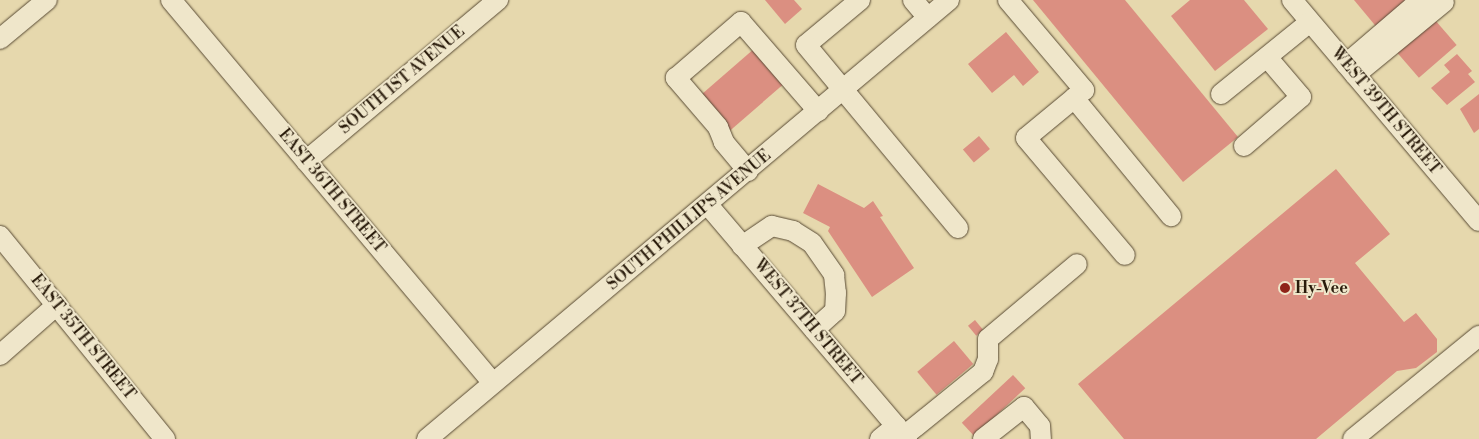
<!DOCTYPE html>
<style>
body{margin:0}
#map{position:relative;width:1479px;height:439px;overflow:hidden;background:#e6d8ad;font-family:"Libre Bodoni",serif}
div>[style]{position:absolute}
.building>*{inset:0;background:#db8f81;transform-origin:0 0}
.roads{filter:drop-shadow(0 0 1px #584a34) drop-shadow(0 0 1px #584a34)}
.minor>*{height:20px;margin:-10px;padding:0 10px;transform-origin:10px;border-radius:10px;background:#efe6ca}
.dots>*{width:14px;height:14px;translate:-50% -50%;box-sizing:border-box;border:2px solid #efe6ca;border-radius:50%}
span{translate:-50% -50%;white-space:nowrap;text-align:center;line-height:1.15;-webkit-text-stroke:4px #efe6ca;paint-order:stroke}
.street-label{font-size:16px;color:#291b0b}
.poi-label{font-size:16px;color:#291b0b;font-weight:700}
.left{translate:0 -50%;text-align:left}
</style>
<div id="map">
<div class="building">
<i style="clip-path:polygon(765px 0,794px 0,802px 9px,785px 24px)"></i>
<i style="clip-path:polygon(1033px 0,1125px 0,1238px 137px,1183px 182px)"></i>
<i style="clip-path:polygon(1190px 0,1244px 0,1268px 29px,1215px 71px,1171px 16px)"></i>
<i style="clip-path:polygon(1354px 0,1404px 0,1409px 5px,1379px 30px)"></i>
<i style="left:1435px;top:20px;width:33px;height:50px;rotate:49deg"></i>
<i style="clip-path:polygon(1006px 32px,1039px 72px,1023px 86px,1014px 75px,992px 93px,968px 64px)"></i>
<i style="left:755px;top:48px;width:46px;height:74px;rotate:49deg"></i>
<i style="clip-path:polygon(1457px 54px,1472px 71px,1468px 74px,1475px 82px,1447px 105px,1431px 88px,1450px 72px,1444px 65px)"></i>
<i style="clip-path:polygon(1479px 94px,1479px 129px,1474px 133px,1460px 109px)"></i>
<i style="left:979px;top:136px;width:17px;height:21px;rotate:50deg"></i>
<i style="clip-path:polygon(1336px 169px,1390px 234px,1355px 263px,1404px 322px,1416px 313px,1437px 339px,1437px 352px,1416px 368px,1397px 371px,1316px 439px,1124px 439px,1078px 384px)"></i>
<i style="clip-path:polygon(818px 184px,864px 208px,873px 201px,883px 216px,880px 217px,914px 268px,872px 297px,828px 231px,830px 227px,803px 213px)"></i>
<i style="left:975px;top:320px;width:13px;height:9px;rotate:51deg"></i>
<i style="left:954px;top:341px;width:30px;height:48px;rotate:50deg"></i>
<i style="left:1013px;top:375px;width:18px;height:70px;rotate:47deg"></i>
</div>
<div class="roads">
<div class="minor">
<i style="left:171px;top:0;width:500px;rotate:49.95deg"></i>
<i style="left:860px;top:0;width:70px;rotate:140.2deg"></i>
<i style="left:806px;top:45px;width:238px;rotate:50.3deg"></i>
<i style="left:913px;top:0;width:23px;rotate:50deg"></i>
<i style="left:1008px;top:0;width:118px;rotate:49.8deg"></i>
<i style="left:1084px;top:90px;width:75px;rotate:140.4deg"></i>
<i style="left:1026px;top:138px;width:153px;rotate:49.8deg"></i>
<i style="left:1292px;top:0;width:289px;rotate:49.8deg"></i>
<i style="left:0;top:39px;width:61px;rotate:-39.7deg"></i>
<i style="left:1346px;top:64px;width:99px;rotate:-40.5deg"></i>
<i style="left:1355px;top:75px;width:115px;rotate:-39.4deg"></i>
<i style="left:1221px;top:94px;width:114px;rotate:-39deg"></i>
<i style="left:1074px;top:98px;width:153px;rotate:50.6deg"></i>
<i style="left:1244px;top:146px;width:75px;rotate:-40.7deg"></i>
<i style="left:1301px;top:97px;width:52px;rotate:-130.4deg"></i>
<i style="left:306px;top:161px;width:251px;rotate:-40deg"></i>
<i style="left:748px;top:171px;width:38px;rotate:-130deg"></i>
<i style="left:724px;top:142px;width:16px;rotate:-112deg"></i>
<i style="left:718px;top:127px;width:65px;rotate:-130.6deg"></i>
<i style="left:676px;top:78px;width:86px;rotate:-40.7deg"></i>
<i style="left:741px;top:22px;width:118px;rotate:49.1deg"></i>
<i style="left:708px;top:205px;width:307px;rotate:49.6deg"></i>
<i style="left:0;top:236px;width:262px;rotate:50.9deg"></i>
<i style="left:742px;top:246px;width:36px;rotate:-34deg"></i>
<i style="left:772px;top:226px;width:22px;rotate:13deg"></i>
<i style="left:793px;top:231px;width:22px;rotate:32deg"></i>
<i style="left:812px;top:243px;width:39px;rotate:55deg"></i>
<i style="left:834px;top:275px;width:18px;rotate:84deg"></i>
<i style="left:836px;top:293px;width:18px;rotate:93deg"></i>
<i style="left:835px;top:311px;width:28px;rotate:138deg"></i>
<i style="left:0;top:355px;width:76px;rotate:-41.3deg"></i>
<i style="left:904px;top:436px;width:102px;rotate:-39deg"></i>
<i style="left:983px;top:372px;width:14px;rotate:-69deg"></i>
<i style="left:988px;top:359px;width:20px;rotate:-90deg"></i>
<i style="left:988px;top:339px;width:116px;rotate:-40.1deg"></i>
<i style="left:427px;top:439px;width:682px;rotate:-40.06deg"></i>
<i style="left:880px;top:439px;width:21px;rotate:-39deg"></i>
<i style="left:983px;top:439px;width:52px;rotate:-38deg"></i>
<i style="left:1024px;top:407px;width:25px;rotate:50deg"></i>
<i style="left:1040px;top:426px;width:13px;rotate:86deg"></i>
<i style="left:1353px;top:439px;width:163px;rotate:-39.3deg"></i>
</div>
</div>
<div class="dots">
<i style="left:1285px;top:288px;background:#8f2418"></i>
</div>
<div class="street-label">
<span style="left:402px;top:80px;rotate:-40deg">SOUTH 1ST AVENUE</span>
<span style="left:1386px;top:111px;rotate:50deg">WEST 39TH STREET</span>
<span style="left:332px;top:191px;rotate:50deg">EAST 36TH STREET</span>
<span style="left:689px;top:220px;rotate:-40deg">SOUTH PHILLIPS AVENUE</span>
<span style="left:808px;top:322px;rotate:50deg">WEST 37TH STREET</span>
<span style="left:83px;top:337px;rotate:51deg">EAST 35TH STREET</span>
</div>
<div class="poi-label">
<span class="left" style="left:1295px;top:288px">Hy-Vee</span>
</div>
</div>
